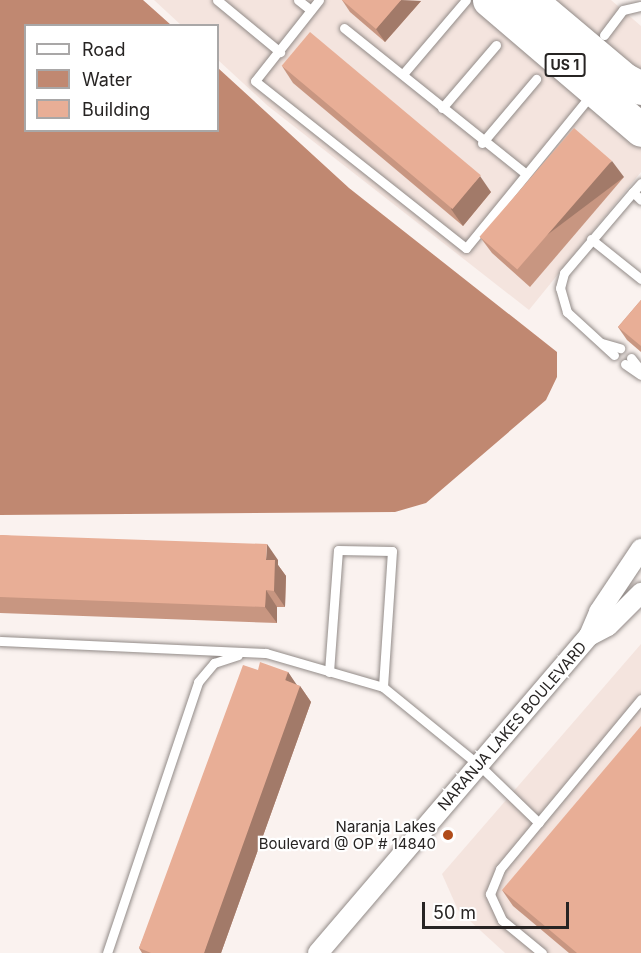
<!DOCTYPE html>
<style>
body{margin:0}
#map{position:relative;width:641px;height:953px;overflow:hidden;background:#faf2ef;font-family:Inter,sans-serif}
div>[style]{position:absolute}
.built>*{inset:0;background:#f4e4de}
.water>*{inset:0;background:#c08871}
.roads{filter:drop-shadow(0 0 2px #928b88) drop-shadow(0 0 2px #928b88)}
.lane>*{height:9px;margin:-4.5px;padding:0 4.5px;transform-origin:4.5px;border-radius:4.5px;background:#fff}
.street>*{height:20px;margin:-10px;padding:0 10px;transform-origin:10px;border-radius:10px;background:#fff}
.highway>*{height:33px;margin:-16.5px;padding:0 16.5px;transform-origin:16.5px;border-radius:16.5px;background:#fff}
.wall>*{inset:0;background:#c89681}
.shaded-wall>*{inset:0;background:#a27a69;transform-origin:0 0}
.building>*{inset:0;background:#e8ae96;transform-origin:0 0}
.dots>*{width:16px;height:16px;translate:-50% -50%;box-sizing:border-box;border:3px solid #fff;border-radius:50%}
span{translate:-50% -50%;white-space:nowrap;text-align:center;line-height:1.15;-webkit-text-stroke:4.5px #fff;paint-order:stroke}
.shield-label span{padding:2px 4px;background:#fff;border:2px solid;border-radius:4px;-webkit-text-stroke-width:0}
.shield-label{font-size:14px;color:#272423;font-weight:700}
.street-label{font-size:15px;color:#272423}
.poi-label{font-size:15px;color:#272423}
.right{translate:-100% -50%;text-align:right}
.legend{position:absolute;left:24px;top:24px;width:195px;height:108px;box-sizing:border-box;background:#fff;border:2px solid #a9a7a7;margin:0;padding:8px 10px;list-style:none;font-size:18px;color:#272423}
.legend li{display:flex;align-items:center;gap:12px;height:30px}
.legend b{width:30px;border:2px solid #a9a7a7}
.scale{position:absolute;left:422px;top:902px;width:147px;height:27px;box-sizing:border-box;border:3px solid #272423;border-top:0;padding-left:8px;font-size:18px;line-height:21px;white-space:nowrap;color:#272423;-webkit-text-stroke:4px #fff;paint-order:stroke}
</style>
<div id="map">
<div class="built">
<i style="clip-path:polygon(154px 0,611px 0,641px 26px,641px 172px,529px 310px,268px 106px,218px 60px,218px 26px,181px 25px)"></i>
<i style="clip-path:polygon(641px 644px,641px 953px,505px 953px,458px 910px,442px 874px)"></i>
</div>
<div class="water">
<i style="clip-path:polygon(0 0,143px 0,171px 25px,26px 26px,26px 130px,218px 130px,218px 68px,349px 188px,557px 352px,557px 377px,546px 400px,426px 503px,395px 512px,0 515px)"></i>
</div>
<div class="roads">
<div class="lane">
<i style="left:217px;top:0;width:82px;rotate:39.5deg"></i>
<i style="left:298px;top:0;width:16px;rotate:38deg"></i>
<i style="left:319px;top:0;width:103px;rotate:128.3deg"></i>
<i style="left:255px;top:81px;width:269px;rotate:38.4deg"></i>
<i style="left:466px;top:248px;width:198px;rotate:-50.8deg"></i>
<i style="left:344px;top:28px;width:233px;rotate:38.7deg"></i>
<i style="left:604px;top:35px;width:31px;rotate:-53deg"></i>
<i style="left:623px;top:10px;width:18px;rotate:-13deg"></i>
<i style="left:403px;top:74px;width:97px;rotate:-49.6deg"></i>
<i style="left:442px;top:108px;width:83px;rotate:-49.4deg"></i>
<i style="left:482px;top:143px;width:84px;rotate:-49.8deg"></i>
<i style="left:633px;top:192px;width:12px;rotate:-48deg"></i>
<i style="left:591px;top:239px;width:64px;rotate:38.7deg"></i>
<i style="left:602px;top:343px;width:19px;rotate:16deg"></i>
<i style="left:614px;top:355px;width:64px;rotate:-137.5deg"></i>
<i style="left:567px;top:312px;width:25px;rotate:-106deg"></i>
<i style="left:560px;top:288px;width:16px;rotate:-75deg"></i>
<i style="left:564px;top:273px;width:106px;rotate:-49.6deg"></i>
<i style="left:633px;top:192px;width:11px;rotate:45deg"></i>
<i style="left:631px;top:358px;width:16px;rotate:52deg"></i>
<i style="left:625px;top:364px;width:19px;rotate:35deg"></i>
<i style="left:0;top:641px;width:266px;rotate:2.6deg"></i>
<i style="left:266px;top:653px;width:122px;rotate:16.2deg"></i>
<i style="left:329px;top:672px;width:122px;rotate:-85.8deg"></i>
<i style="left:338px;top:550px;width:54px;rotate:1.1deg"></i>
<i style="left:392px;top:551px;width:136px;rotate:93.8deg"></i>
<i style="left:383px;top:687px;width:124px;rotate:39.1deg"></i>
<i style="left:479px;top:765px;width:83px;rotate:44deg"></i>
<i style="left:107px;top:953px;width:286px;rotate:-71.4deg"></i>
<i style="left:198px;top:682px;width:25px;rotate:-50deg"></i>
<i style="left:214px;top:663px;width:25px;rotate:-18deg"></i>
<i style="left:542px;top:953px;width:52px;rotate:-140.5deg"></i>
<i style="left:502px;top:920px;width:29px;rotate:-115deg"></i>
<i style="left:490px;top:894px;width:27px;rotate:-68deg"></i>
<i style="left:500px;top:869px;width:221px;rotate:-50.3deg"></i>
</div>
<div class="street">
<i style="left:589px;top:636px;width:21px;rotate:-28deg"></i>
<i style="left:608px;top:626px;width:47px;rotate:-45deg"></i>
<i style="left:318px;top:953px;width:417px;rotate:-49.5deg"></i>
<i style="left:589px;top:636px;width:26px;rotate:-67deg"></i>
<i style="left:599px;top:612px;width:76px;rotate:-56.3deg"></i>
</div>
<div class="highway">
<i style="left:489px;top:0;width:200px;rotate:40.5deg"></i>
<i style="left:530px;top:0;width:123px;rotate:40deg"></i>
<i style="left:624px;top:79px;width:19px;rotate:28deg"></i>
</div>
</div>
<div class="wall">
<i style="clip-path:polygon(342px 0,421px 1px,385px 42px,350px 12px)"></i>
<i style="clip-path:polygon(282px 66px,491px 192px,463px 226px,293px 83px)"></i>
<i style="clip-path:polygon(624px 177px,530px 287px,492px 253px,480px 237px)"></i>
<i style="clip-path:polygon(641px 300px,641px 352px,627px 340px,618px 327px)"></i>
<i style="clip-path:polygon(0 535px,278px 560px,278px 565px,286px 576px,285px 607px,277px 607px,277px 623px,0 613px)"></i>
<i style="clip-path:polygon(258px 670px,288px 672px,296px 685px,300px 686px,311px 702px,221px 953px,142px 953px,139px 948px)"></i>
<i style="clip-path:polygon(502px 890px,641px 953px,569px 953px,513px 906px)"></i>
</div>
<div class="shaded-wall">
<i style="clip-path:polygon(401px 0,421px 1px,385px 42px,376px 29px)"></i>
<i style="left:612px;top:161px;width:20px;height:143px;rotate:53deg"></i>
<i style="clip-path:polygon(480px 176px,491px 192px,463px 226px,451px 209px)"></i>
<i style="clip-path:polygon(267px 544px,278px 560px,278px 565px,286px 576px,285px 607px,274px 591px,266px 560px)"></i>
<i style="clip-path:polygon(266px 590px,277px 607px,277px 623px,265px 607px)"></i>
<i style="clip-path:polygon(288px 672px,299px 688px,300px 686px,311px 702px,221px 953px,204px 953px)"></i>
</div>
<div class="building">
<i style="clip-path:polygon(342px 0,401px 0,376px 29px)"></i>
<i style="left:310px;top:32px;width:223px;height:44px;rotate:40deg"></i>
<i style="left:574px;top:128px;width:50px;height:144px;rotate:41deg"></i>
<i style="clip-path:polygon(641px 300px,641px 346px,618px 327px)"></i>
<i style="clip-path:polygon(0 535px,267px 544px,266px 560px,275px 560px,274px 591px,266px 590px,265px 607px,0 597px)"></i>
<i style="clip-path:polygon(260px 662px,288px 672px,285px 680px,300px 686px,204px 953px,151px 953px,139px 948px,243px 665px,258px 670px)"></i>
<i style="clip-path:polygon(641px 726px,641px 953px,577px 953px,502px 890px)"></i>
</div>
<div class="dots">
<i style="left:448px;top:835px;background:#b04c1a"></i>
</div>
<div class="shield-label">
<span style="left:565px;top:65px">US 1</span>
</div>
<div class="street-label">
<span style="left:512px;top:726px;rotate:-49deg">NARANJA LAKES BOULEVARD</span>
</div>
<div class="poi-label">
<span class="right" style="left:436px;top:835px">Naranja Lakes<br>Boulevard @ OP # 14840</span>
</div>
<ul class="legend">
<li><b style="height:8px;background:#fff"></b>Road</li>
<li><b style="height:16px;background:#c08871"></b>Water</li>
<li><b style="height:16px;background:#e8ae96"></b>Building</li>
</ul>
<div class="scale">50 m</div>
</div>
